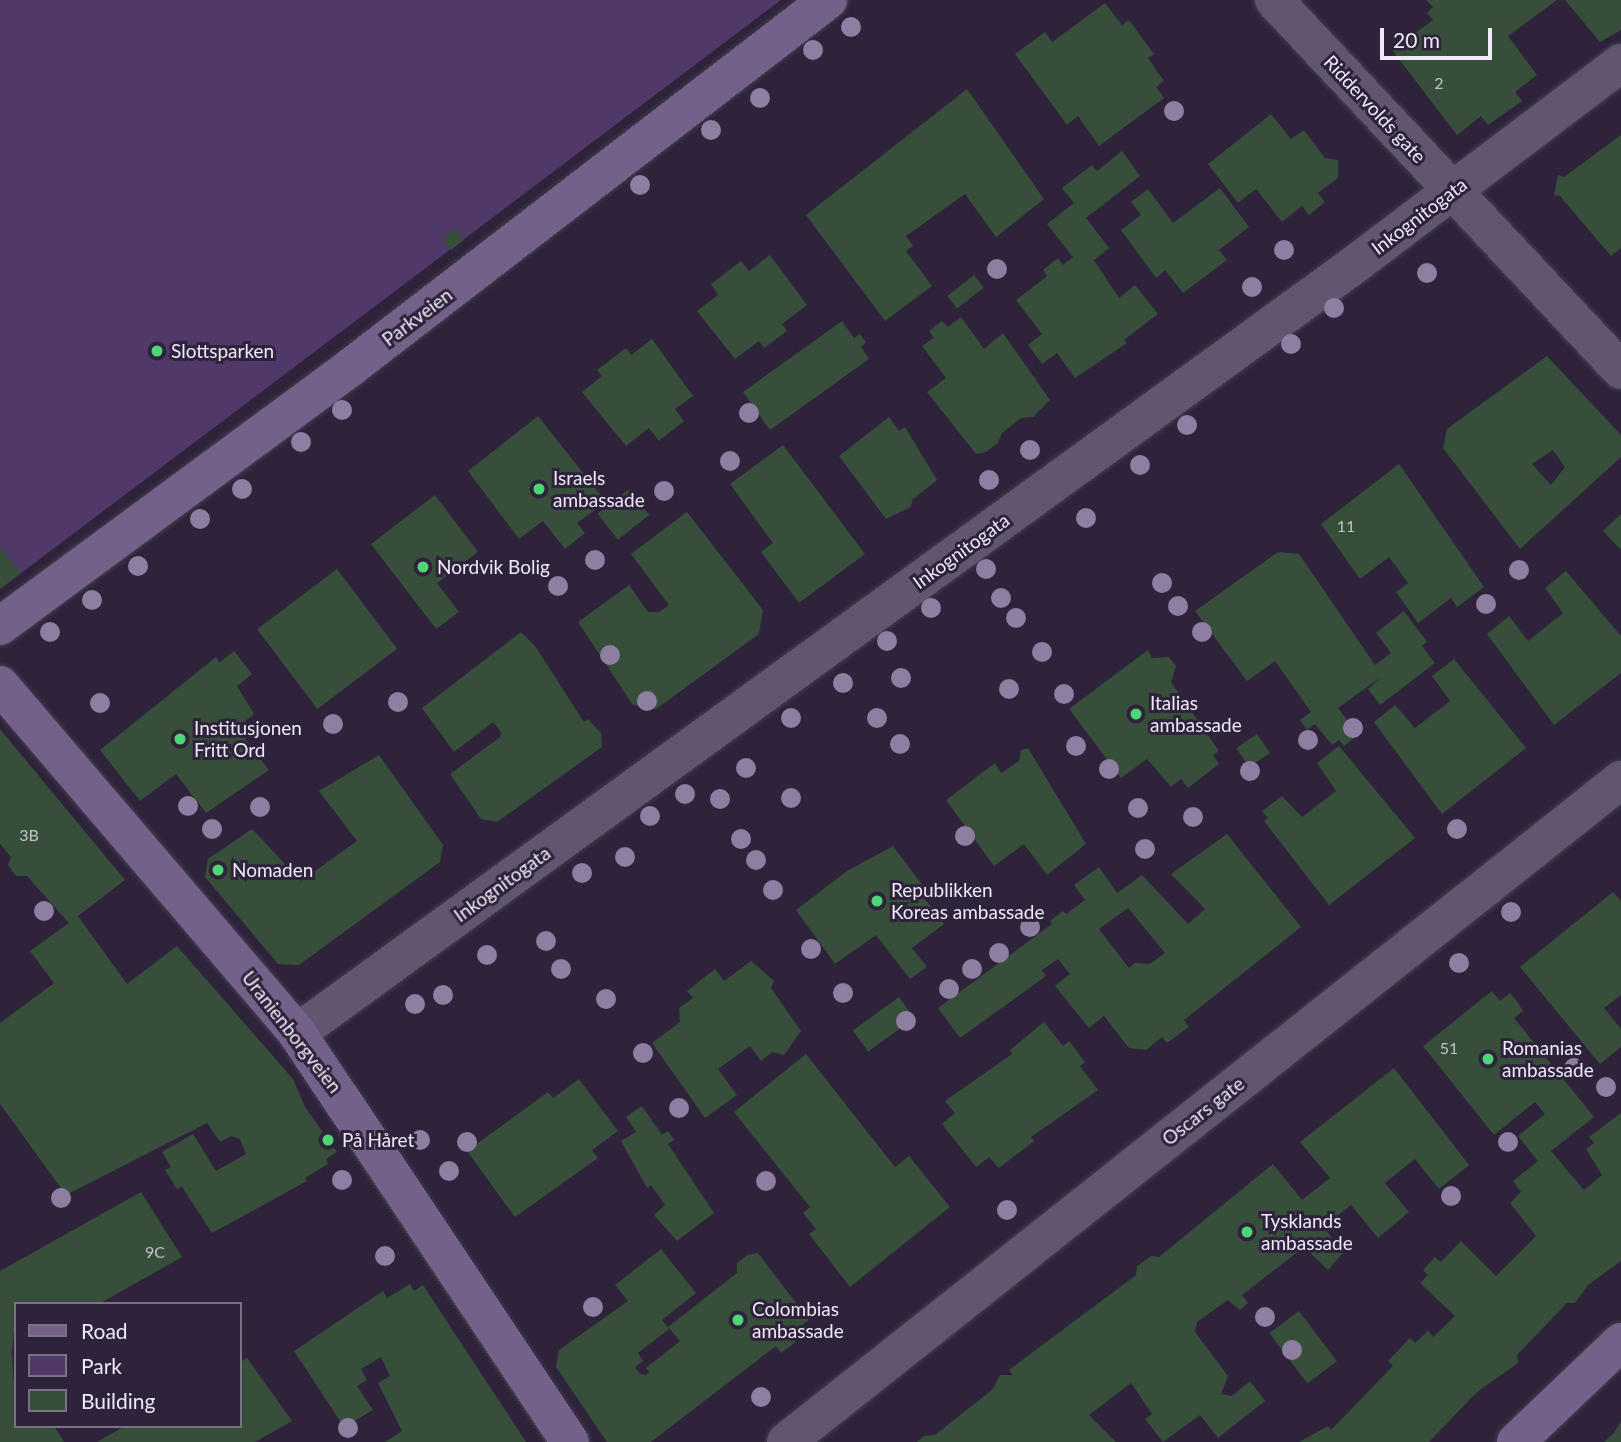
<!DOCTYPE html>
<meta charset="utf-8">
<style>
body{margin:0}
#map{position:relative;width:1621px;height:1442px;overflow:hidden;background:#2e233a;font-family:Lato,sans-serif}
div>[style]{position:absolute}
.green>*{inset:0;background:#503968}
.building>*{inset:0;background:#374e3b;transform-origin:0 0}
.roads{filter:drop-shadow(0 0 2px #463d50) drop-shadow(0 0 2px #463d50)}
.street>*{height:38px;margin:-19px;padding:0 19px;transform-origin:19px;border-radius:19px;background:#61556f}
.secondary>*{height:38px;margin:-19px;padding:0 19px;transform-origin:19px;border-radius:19px;background:#74618a}
.trees>*{width:20px;height:20px;margin:-10px;border-radius:50%;background:#8e7ea1}
.dots>*{width:19px;height:19px;translate:-50% -50%;box-sizing:border-box;border:4px solid #2e233a;border-radius:50%}
span{translate:-50% -50%;white-space:nowrap;text-align:center;line-height:1.15;-webkit-text-stroke:6px #2e233a;paint-order:stroke}
.number-label{font-size:16px;color:#c1c2c9}
.number-label span{-webkit-text-stroke-width:0}
.street-label{font-size:19px;color:#efe9f8}
.poi-label{font-size:19px;color:#efe9f8}
.left{translate:0 -50%;text-align:left}
.legend{position:absolute;left:14px;top:1302px;width:228px;height:126px;box-sizing:border-box;background:#2e233a;border:2px solid #7b7286;margin:0;padding:9px 12px;list-style:none;font-size:21px;color:#efe9f8}
.legend li{display:flex;align-items:center;gap:14px;height:35px}
.legend b{width:35px;border:2px solid #7b7286}
.scale{position:absolute;left:1380px;top:28px;width:112px;height:32px;box-sizing:border-box;border:4px solid #efe9f8;border-top:0;padding-left:9px;font-size:21px;line-height:24px;white-space:nowrap;color:#efe9f8;-webkit-text-stroke:5px #2e233a;paint-order:stroke}
</style>
<div id="map">
<div class="green">
<i style="clip-path:polygon(0 0,781px 0,0 589px)"></i>
</div>
<div class="building">
<i style="clip-path:polygon(1426px 0,1557px 0,1508px 36px,1537px 75px,1515px 92px,1522px 101px,1488px 125px,1481px 116px,1457px 135px,1392px 50px,1433px 20px,1427px 13px,1433px 7px)"></i>
<i style="clip-path:polygon(1565px 0,1621px 0,1621px 30px,1600px 42px)"></i>
<i style="clip-path:polygon(1105px 3px,1122px 25px,1129px 20px,1154px 54px,1148px 58px,1164px 81px,1156px 87px,1164px 98px,1099px 146px,1078px 116px,1067px 125px,1015px 54px,1045px 32px,1052px 42px)"></i>
<i style="clip-path:polygon(967px 89px,1044px 199px,996px 237px,965px 194px,906px 236px,913px 246px,906px 251px,932px 286px,885px 321px,806px 215px)"></i>
<i style="clip-path:polygon(1271px 114px,1291px 139px,1304px 130px,1325px 158px,1338px 160px,1338px 178px,1318px 193px,1325px 202px,1309px 215px,1302px 206px,1282px 222px,1256px 189px,1238px 203px,1208px 164px)"></i>
<i style="clip-path:polygon(1621px 135px,1621px 248px,1611px 256px,1560px 196px,1554px 195px,1558px 175px,1564px 177px)"></i>
<i style="clip-path:polygon(1122px 151px,1140px 176px,1086px 218px,1109px 248px,1094px 260px,1119px 298px,1135px 285px,1158px 314px,1124px 340px,1127px 343px,1075px 378px,1057px 353px,1042px 364px,1028px 345px,1042px 334px,1016px 300px,1047px 276px,1043px 270px,1058px 258px,1063px 265px,1073px 257px,1047px 224px,1074px 203px,1062px 188px,1092px 165px,1097px 171px)"></i>
<i style="clip-path:polygon(1220px 188px,1249px 227px,1219px 250px,1227px 260px,1183px 293px,1165px 270px,1156px 278px,1121px 230px,1141px 215px,1131px 202px,1148px 189px,1173px 223px)"></i>
<i style="left:455px;top:229px;width:14px;height:16px;rotate:51deg"></i>
<i style="clip-path:polygon(770px 255px,807px 305px,782px 324px,787px 331px,764px 348px,759px 341px,735px 359px,697px 311px,718px 295px,711px 284px,741px 261px,749px 271px)"></i>
<i style="left:974px;top:275px;width:16px;height:34px;rotate:52deg"></i>
<i style="clip-path:polygon(961px 317px,984px 349px,1003px 333px,1050px 400px,1033px 417px,1021px 418px,1002px 433px,998px 443px,986px 452px,976px 454px,927px 392px,946px 378px,922px 346px,934px 338px,929px 331px,942px 321px,948px 327px)"></i>
<i style="clip-path:polygon(842px 321px,854px 338px,860px 334px,866px 342px,861px 347px,869px 359px,770px 430px,743px 392px)"></i>
<i style="clip-path:polygon(652px 339px,693px 396px,675px 409px,684px 421px,659px 441px,649px 428px,626px 446px,582px 392px,602px 376px,597px 370px,626px 348px,631px 355px)"></i>
<i style="clip-path:polygon(evenodd,1547px 356px,1621px 435px,1621px 457px,1520px 549px,1443px 448px,1447px 429px,1547px 356px,1553px 450px,1565px 467px,1551px 485px,1532px 464px,1553px 450px)"></i>
<i style="clip-path:polygon(538px 416px,606px 502px,577px 523px,585px 533px,565px 549px,543px 521px,519px 539px,468px 471px)"></i>
<i style="clip-path:polygon(889px 417px,899px 431px,905px 427px,937px 480px,912px 500px,911px 507px,886px 519px,839px 456px)"></i>
<i style="clip-path:polygon(783px 445px,865px 554px,799px 603px,761px 552px,773px 543px,730px 484px)"></i>
<i style="clip-path:polygon(1399px 464px,1484px 587px,1457px 607px,1451px 598px,1418px 623px,1396px 592px,1408px 583px,1389px 557px,1360px 579px,1321px 524px)"></i>
<i style="left:629px;top:489px;width:33px;height:40px;rotate:52deg"></i>
<i style="clip-path:polygon(435px 495px,478px 552px,437px 583px,459px 612px,436px 629px,371px 544px)"></i>
<i style="clip-path:polygon(687px 512px,763px 610px,759px 634px,656px 709px,633px 705px,578px 622px,629px 585px,648px 612px,659px 612px,669px 605px,631px 554px)"></i>
<i style="clip-path:polygon(1621px 514px,1621px 550px,1603px 531px)"></i>
<i style="clip-path:polygon(0 546px,21px 573px,0 589px)"></i>
<i style="clip-path:polygon(1278px 552px,1299px 554px,1375px 665px,1391px 653px,1376px 633px,1404px 611px,1427px 642px,1422px 646px,1435px 663px,1380px 705px,1368px 689px,1381px 677px,1338px 708px,1358px 735px,1344px 746px,1339px 740px,1332px 745px,1315px 724px,1307px 730px,1300px 720px,1311px 712px,1275px 661px,1247px 681px,1195px 611px)"></i>
<i style="left:337px;top:569px;width:100px;height:100px;rotate:53deg"></i>
<i style="clip-path:polygon(1566px 571px,1621px 636px,1621px 673px,1554px 725px,1487px 634px,1509px 616px,1528px 641px,1563px 613px,1545px 588px)"></i>
<i style="clip-path:polygon(521px 632px,535px 646px,584px 722px,588px 719px,601px 733px,602px 747px,497px 822px,481px 819px,450px 774px,500px 737px,501px 732px,493px 722px,454px 752px,422px 708px)"></i>
<i style="clip-path:polygon(1148px 650px,1152px 658px,1169px 657px,1176px 666px,1171px 682px,1219px 751px,1213px 755px,1219px 764px,1188px 788px,1181px 779px,1171px 787px,1147px 759px,1121px 778px,1069px 709px)"></i>
<i style="clip-path:polygon(234px 651px,252px 674px,237px 686px,254px 714px,237px 728px,269px 770px,206px 813px,176px 774px,140px 801px,100px 750px,216px 657px,219px 663px)"></i>
<i style="clip-path:polygon(1454px 659px,1526px 748px,1442px 814px,1374px 722px,1395px 705px,1415px 728px,1450px 701px,1432px 676px)"></i>
<i style="clip-path:polygon(0 729px,125px 880px,78px 916px,127px 984px,177px 946px,293px 1079px,305px 1107px,337px 1152px,326px 1159px,328px 1164px,305px 1178px,307px 1181px,212px 1233px,182px 1187px,177px 1189px,165px 1170px,171px 1167px,162px 1152px,193px 1134px,216px 1171px,246px 1154px,240px 1139px,231px 1136px,220px 1142px,207px 1123px,66px 1195px,0 1104px,0 1023px,54px 983px,30px 951px,69px 923px,27px 876px,16px 876px,8px 865px,11px 857px,0 844px)"></i>
<i style="left:1257px;top:734px;width:23px;height:25px;rotate:56deg"></i>
<i style="clip-path:polygon(1339px 746px,1415px 838px,1329px 905px,1264px 821px,1268px 818px,1262px 811px,1282px 796px,1302px 817px,1336px 791px,1317px 763px)"></i>
<i style="clip-path:polygon(1028px 748px,1086px 844px,1047px 875px,1024px 844px,994px 866px,946px 800px,995px 763px,1001px 773px,1019px 761px,1021px 750px)"></i>
<i style="clip-path:polygon(379px 755px,443px 845px,440px 862px,299px 965px,278px 964px,205px 877px,208px 859px,252px 829px,301px 881px,357px 841px,319px 791px)"></i>
<i style="clip-path:polygon(evenodd,1227px 834px,1301px 927px,1184px 1020px,1189px 1027px,1167px 1043px,1162px 1037px,1146px 1050px,1129px 1048px,1104px 1016px,1089px 1028px,1055px 986px,1070px 974px,1058px 959px,1042px 970px,1046px 976px,960px 1038px,938px 1008px,1052px 924px,1050px 921px,1063px 911px,1066px 914px,1085px 900px,1074px 885px,1099px 867px,1117px 893px,1142px 875px,1188px 924px,1205px 909px,1171px 874px,1227px 834px,1128px 908px,1165px 953px,1150px 964px,1135px 963px,1129px 968px,1099px 929px,1128px 908px)"></i>
<i style="clip-path:polygon(893px 846px,930px 895px,925px 899px,944px 924px,912px 948px,927px 967px,910px 979px,876px 935px,835px 964px,796px 910px,847px 871px)"></i>
<i style="clip-path:polygon(1613px 892px,1621px 901px,1621px 995px,1604px 1008px,1621px 1029px,1621px 1047px,1600px 1064px,1520px 967px)"></i>
<i style="clip-path:polygon(751px 961px,774px 981px,771px 988px,801px 1031px,784px 1055px,772px 1052px,761px 1061px,750px 1046px,718px 1069px,737px 1095px,705px 1118px,652px 1043px,680px 1022px,679px 1008px,693px 998px,687px 991px,715px 969px,724px 981px)"></i>
<i style="clip-path:polygon(1492px 991px,1500px 1001px,1510px 993px,1516px 1000px,1523px 1011px,1514px 1018px,1594px 1117px,1551px 1151px,1584px 1190px,1602px 1175px,1586px 1149px,1594px 1143px,1589px 1137px,1621px 1113px,1621px 1261px,1588px 1285px,1575px 1303px,1567px 1303px,1517px 1355px,1518px 1363px,1477px 1392px,1429px 1442px,1299px 1442px,1328px 1426px,1331px 1430px,1393px 1366px,1388px 1361px,1410px 1338px,1415px 1343px,1428px 1331px,1433px 1337px,1455px 1316px,1420px 1283px,1428px 1275px,1423px 1270px,1435px 1257px,1441px 1262px,1461px 1241px,1496px 1276px,1536px 1236px,1510px 1203px,1521px 1192px,1513px 1181px,1538px 1161px,1518px 1136px,1545px 1114px,1535px 1102px,1494px 1135px,1423px 1046px)"></i>
<i style="left:899px;top:997px;width:26px;height:57px;rotate:54deg"></i>
<i style="clip-path:polygon(1044px 1022px,1063px 1046px,1069px 1041px,1085px 1062px,1080px 1066px,1098px 1090px,1031px 1137px,1034px 1141px,999px 1168px,989px 1157px,976px 1167px,942px 1124px,955px 1113px,945px 1101px,1012px 1054px,1010px 1050px)"></i>
<i style="clip-path:polygon(806px 1054px,895px 1167px,909px 1156px,950px 1207px,850px 1287px,809px 1234px,816px 1229px,803px 1213px,810px 1207px,734px 1112px)"></i>
<i style="clip-path:polygon(1394px 1068px,1469px 1165px,1439px 1189px,1415px 1159px,1385px 1183px,1409px 1212px,1378px 1238px,1351px 1205px,1324px 1227px,1343px 1253px,1328px 1270px,1304px 1247px,1242px 1295px,1248px 1303px,1240px 1310px,1228px 1300px,1197px 1322px,1195px 1332px,1228px 1376px,1221px 1394px,1232px 1396px,1250px 1381px,1265px 1401px,1218px 1438px,1200px 1415px,1163px 1442px,1145px 1419px,1152px 1414px,1131px 1383px,1089px 1415px,1116px 1442px,917px 1442px,924px 1436px,935px 1435px,993px 1389px,1000px 1375px,1013px 1375px,1009px 1370px,1136px 1275px,1137px 1266px,1151px 1256px,1159px 1257px,1273px 1164px,1302px 1200px,1330px 1178px,1300px 1142px)"></i>
<i style="clip-path:polygon(579px 1079px,618px 1131px,592px 1150px,598px 1158px,515px 1217px,467px 1151px,548px 1092px,553px 1098px)"></i>
<i style="clip-path:polygon(642px 1106px,662px 1135px,668px 1131px,674px 1140px,668px 1144px,714px 1213px,677px 1241px,654px 1215px,665px 1205px,651px 1185px,647px 1188px,621px 1141px,636px 1132px,626px 1117px)"></i>
<i style="clip-path:polygon(141px 1192px,182px 1257px,99px 1304px,16px 1304px,12px 1352px,16px 1426px,54px 1426px,64px 1442px,0 1442px,0 1271px)"></i>
<i style="clip-path:polygon(661px 1249px,696px 1293px,662px 1320px,669px 1329px,638px 1353px,643px 1361px,635px 1367px,640px 1374px,646px 1375px,649px 1372px,646px 1368px,680px 1341px,668px 1327px,737px 1273px,737px 1263px,747px 1255px,758px 1253px,809px 1320px,803px 1324px,809px 1332px,781px 1353px,776px 1346px,651px 1442px,607px 1442px,556px 1367px,559px 1350px,628px 1301px,615px 1285px)"></i>
<i style="clip-path:polygon(410px 1284px,414px 1291px,423px 1285px,526px 1442px,385px 1442px,402px 1431px,378px 1383px,390px 1376px,381px 1357px,361px 1369px,367px 1380px,357px 1386px,373px 1410px,344px 1427px,294px 1351px,383px 1291px,387px 1298px)"></i>
<i style="left:1299px;top:1311px;width:63px;height:37px;rotate:53deg"></i>
<i style="clip-path:polygon(247px 1358px,292px 1421px,255px 1442px,97px 1442px,125px 1426px,240px 1426px,240px 1362px)"></i>
<i style="clip-path:polygon(1621px 1421px,1621px 1442px,1604px 1442px,1614px 1433px)"></i>
</div>
<div class="roads">
<div class="street">
<i style="left:1274px;top:0;width:507px;rotate:46.84deg"></i>
<i style="left:297px;top:1033px;width:1312px;rotate:-36deg"></i>
<i style="left:1358px;top:262px;width:330px;rotate:-37.1deg"></i>
<i style="left:786px;top:1442px;width:1066px;rotate:-38.41deg"></i>
</div>
<div class="secondary">
<i style="left:0;top:626px;width:436px;rotate:-36.4deg"></i>
<i style="left:351px;top:367px;width:602px;rotate:-37.57deg"></i>
<i style="left:0;top:685px;width:458px;rotate:49.5deg"></i>
<i style="left:297px;top:1033px;width:492px;rotate:56.3deg"></i>
<i style="left:1516px;top:1442px;width:145px;rotate:-43.6deg"></i>
</div>
</div>
<div class="trees">
<i style="left:851px;top:27px"></i>
<i style="left:813px;top:50px"></i>
<i style="left:760px;top:98px"></i>
<i style="left:1174px;top:111px"></i>
<i style="left:711px;top:130px"></i>
<i style="left:640px;top:185px"></i>
<i style="left:1284px;top:250px"></i>
<i style="left:997px;top:269px"></i>
<i style="left:1427px;top:273px"></i>
<i style="left:1252px;top:287px"></i>
<i style="left:1334px;top:308px"></i>
<i style="left:1291px;top:344px"></i>
<i style="left:342px;top:410px"></i>
<i style="left:749px;top:413px"></i>
<i style="left:1187px;top:425px"></i>
<i style="left:301px;top:442px"></i>
<i style="left:1030px;top:450px"></i>
<i style="left:730px;top:461px"></i>
<i style="left:1140px;top:465px"></i>
<i style="left:989px;top:480px"></i>
<i style="left:242px;top:489px"></i>
<i style="left:664px;top:491px"></i>
<i style="left:1086px;top:518px"></i>
<i style="left:200px;top:519px"></i>
<i style="left:595px;top:560px"></i>
<i style="left:138px;top:566px"></i>
<i style="left:986px;top:569px"></i>
<i style="left:1519px;top:570px"></i>
<i style="left:1162px;top:583px"></i>
<i style="left:558px;top:586px"></i>
<i style="left:1001px;top:598px"></i>
<i style="left:92px;top:600px"></i>
<i style="left:1486px;top:604px"></i>
<i style="left:1178px;top:606px"></i>
<i style="left:931px;top:608px"></i>
<i style="left:1016px;top:618px"></i>
<i style="left:50px;top:632px"></i>
<i style="left:1202px;top:632px"></i>
<i style="left:887px;top:641px"></i>
<i style="left:1042px;top:652px"></i>
<i style="left:610px;top:655px"></i>
<i style="left:901px;top:678px"></i>
<i style="left:843px;top:683px"></i>
<i style="left:1009px;top:689px"></i>
<i style="left:1064px;top:694px"></i>
<i style="left:647px;top:701px"></i>
<i style="left:398px;top:702px"></i>
<i style="left:100px;top:703px"></i>
<i style="left:791px;top:718px"></i>
<i style="left:877px;top:718px"></i>
<i style="left:333px;top:724px"></i>
<i style="left:1353px;top:728px"></i>
<i style="left:1308px;top:740px"></i>
<i style="left:900px;top:744px"></i>
<i style="left:1076px;top:746px"></i>
<i style="left:746px;top:768px"></i>
<i style="left:1109px;top:769px"></i>
<i style="left:1250px;top:771px"></i>
<i style="left:685px;top:794px"></i>
<i style="left:791px;top:798px"></i>
<i style="left:720px;top:799px"></i>
<i style="left:188px;top:806px"></i>
<i style="left:260px;top:807px"></i>
<i style="left:1138px;top:808px"></i>
<i style="left:650px;top:816px"></i>
<i style="left:1193px;top:817px"></i>
<i style="left:212px;top:829px"></i>
<i style="left:1457px;top:829px"></i>
<i style="left:965px;top:836px"></i>
<i style="left:741px;top:839px"></i>
<i style="left:1145px;top:849px"></i>
<i style="left:625px;top:857px"></i>
<i style="left:756px;top:860px"></i>
<i style="left:582px;top:873px"></i>
<i style="left:773px;top:890px"></i>
<i style="left:44px;top:911px"></i>
<i style="left:1511px;top:912px"></i>
<i style="left:1030px;top:927px"></i>
<i style="left:546px;top:941px"></i>
<i style="left:811px;top:949px"></i>
<i style="left:999px;top:953px"></i>
<i style="left:487px;top:955px"></i>
<i style="left:1459px;top:963px"></i>
<i style="left:561px;top:969px"></i>
<i style="left:972px;top:969px"></i>
<i style="left:949px;top:989px"></i>
<i style="left:843px;top:993px"></i>
<i style="left:443px;top:995px"></i>
<i style="left:606px;top:999px"></i>
<i style="left:415px;top:1004px"></i>
<i style="left:906px;top:1021px"></i>
<i style="left:643px;top:1053px"></i>
<i style="left:1574px;top:1068px"></i>
<i style="left:1606px;top:1087px"></i>
<i style="left:679px;top:1108px"></i>
<i style="left:420px;top:1140px"></i>
<i style="left:467px;top:1142px"></i>
<i style="left:1508px;top:1142px"></i>
<i style="left:449px;top:1171px"></i>
<i style="left:342px;top:1180px"></i>
<i style="left:766px;top:1181px"></i>
<i style="left:1451px;top:1196px"></i>
<i style="left:61px;top:1198px"></i>
<i style="left:1007px;top:1210px"></i>
<i style="left:385px;top:1256px"></i>
<i style="left:593px;top:1307px"></i>
<i style="left:1265px;top:1317px"></i>
<i style="left:1292px;top:1350px"></i>
<i style="left:761px;top:1397px"></i>
<i style="left:348px;top:1428px"></i>
</div>
<div class="dots">
<i style="left:157px;top:351px;background:#4dd676"></i>
<i style="left:539px;top:489px;background:#4dd676"></i>
<i style="left:423px;top:567px;background:#4dd676"></i>
<i style="left:1136px;top:714px;background:#4dd676"></i>
<i style="left:180px;top:739px;background:#4dd676"></i>
<i style="left:218px;top:870px;background:#4dd676"></i>
<i style="left:877px;top:901px;background:#4dd676"></i>
<i style="left:1488px;top:1059px;background:#4dd676"></i>
<i style="left:328px;top:1140px;background:#4dd676"></i>
<i style="left:1247px;top:1232px;background:#4dd676"></i>
<i style="left:738px;top:1320px;background:#4dd676"></i>
</div>
<div class="number-label">
<span style="left:1439px;top:83px">2</span>
<span style="left:1346px;top:526px">11</span>
<span style="left:29px;top:835px">3B</span>
<span style="left:1449px;top:1048px">51</span>
<span style="left:155px;top:1252px">9C</span>
</div>
<div class="street-label">
<span style="left:1375px;top:109px;rotate:47deg">Riddervolds gate</span>
<span style="left:1419px;top:216px;rotate:-37deg">Inkognitogata</span>
<span style="left:417px;top:317px;rotate:-37deg">Parkveien</span>
<span style="left:961px;top:551px;rotate:-36deg">Inkognitogata</span>
<span style="left:502px;top:884px;rotate:-36deg">Inkognitogata</span>
<span style="left:292px;top:1032px;rotate:52deg">Uranienborgveien</span>
<span style="left:1203px;top:1111px;rotate:-38deg">Oscars gate</span>
</div>
<div class="poi-label">
<span class="left" style="left:171px;top:351px">Slottsparken</span>
<span class="left" style="left:553px;top:489px">Israels<br>ambassade</span>
<span class="left" style="left:437px;top:567px">Nordvik Bolig</span>
<span class="left" style="left:1150px;top:714px">Italias<br>ambassade</span>
<span class="left" style="left:194px;top:739px">Institusjonen<br>Fritt Ord</span>
<span class="left" style="left:232px;top:870px">Nomaden</span>
<span class="left" style="left:891px;top:901px">Republikken<br>Koreas ambassade</span>
<span class="left" style="left:1502px;top:1059px">Romanias<br>ambassade</span>
<span class="left" style="left:342px;top:1140px">På Håret</span>
<span class="left" style="left:1261px;top:1232px">Tysklands<br>ambassade</span>
<span class="left" style="left:752px;top:1320px">Colombias<br>ambassade</span>
</div>
<ul class="legend">
<li><b style="height:9px;background:#74618a"></b>Road</li>
<li><b style="height:19px;background:#503968"></b>Park</li>
<li><b style="height:19px;background:#374e3b"></b>Building</li>
</ul>
<div class="scale">20 m</div>
</div>
